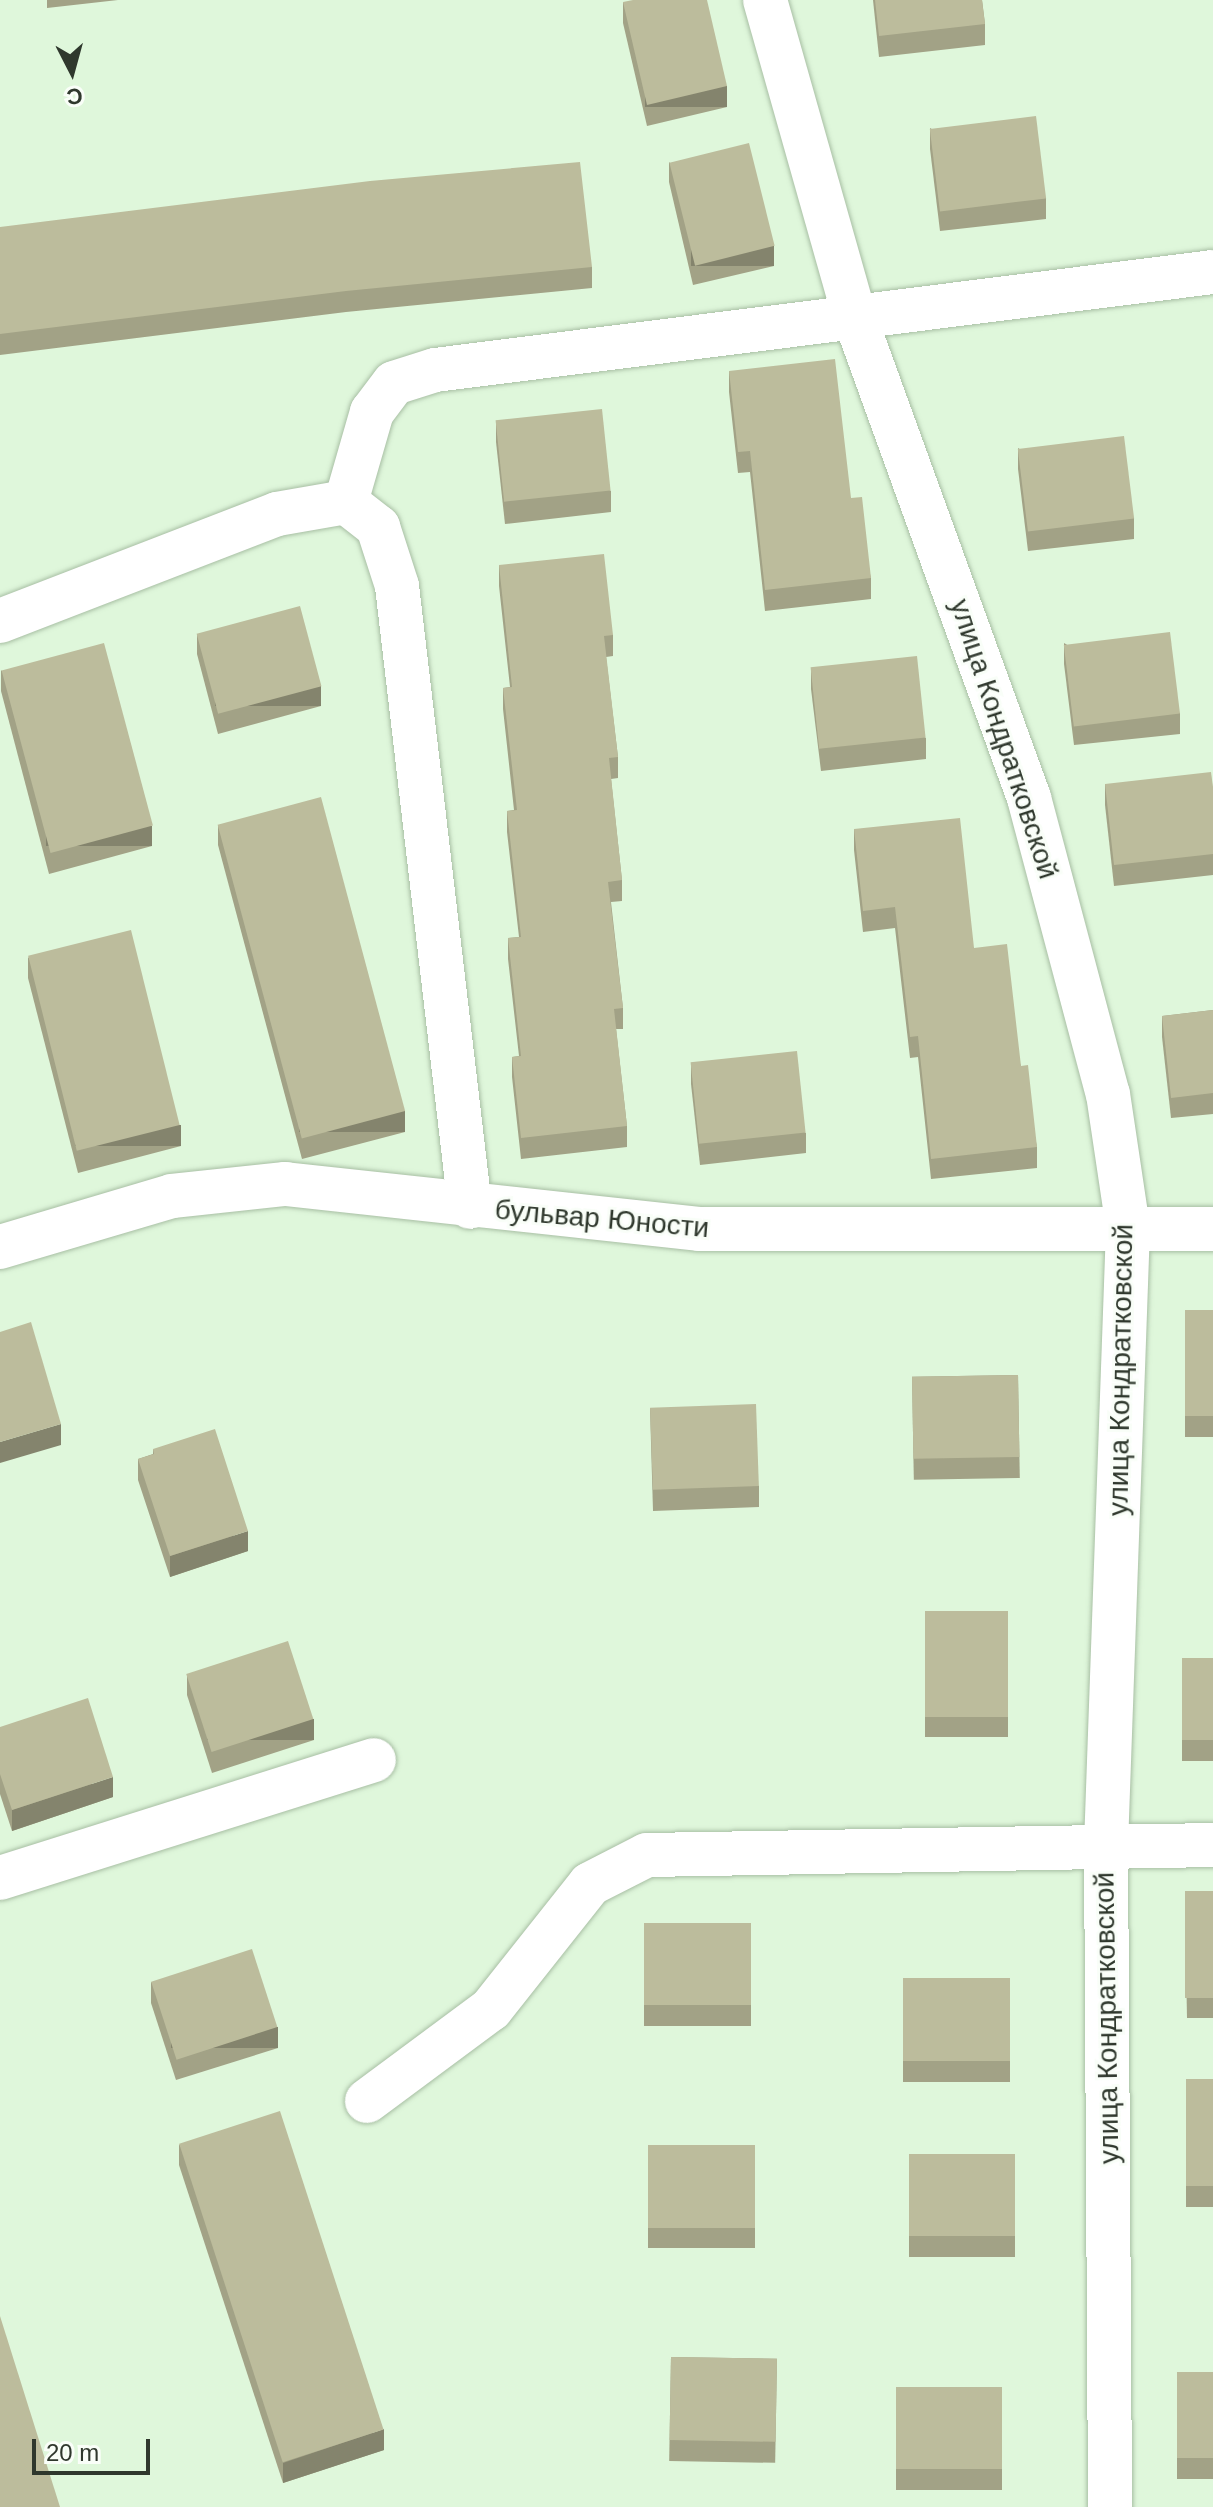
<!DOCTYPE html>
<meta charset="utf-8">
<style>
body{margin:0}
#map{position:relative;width:1213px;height:2507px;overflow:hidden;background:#dff7db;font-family:Helvetica,sans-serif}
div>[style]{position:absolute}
.roads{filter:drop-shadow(0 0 2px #a8bfa4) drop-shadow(0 0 2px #a8bfa4)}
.minor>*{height:44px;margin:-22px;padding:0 22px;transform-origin:22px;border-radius:22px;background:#fff}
.wall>*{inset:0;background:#a2a286;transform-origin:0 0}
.shaded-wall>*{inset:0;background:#84846d;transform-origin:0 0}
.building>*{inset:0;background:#bcbc9c;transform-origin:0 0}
span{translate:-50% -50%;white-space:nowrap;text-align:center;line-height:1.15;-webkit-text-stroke:6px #f9fef8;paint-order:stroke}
.street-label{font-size:28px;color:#2f382d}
.north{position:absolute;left:32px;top:32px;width:80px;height:80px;-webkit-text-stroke:6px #f9fef8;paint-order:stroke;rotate:174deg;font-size:22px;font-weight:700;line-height:32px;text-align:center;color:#2f382d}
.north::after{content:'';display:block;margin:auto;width:28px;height:36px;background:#2f382d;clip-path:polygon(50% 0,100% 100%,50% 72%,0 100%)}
.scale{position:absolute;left:32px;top:2439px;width:118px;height:36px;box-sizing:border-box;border:4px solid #2f382d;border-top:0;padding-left:10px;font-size:24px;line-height:28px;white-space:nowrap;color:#2f382d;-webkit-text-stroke:6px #f9fef8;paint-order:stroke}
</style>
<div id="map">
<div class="roads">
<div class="minor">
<i style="left:765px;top:0;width:330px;rotate:74.2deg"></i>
<i style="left:855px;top:318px;width:511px;rotate:70.07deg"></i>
<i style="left:1029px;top:798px;width:306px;rotate:75.1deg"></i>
<i style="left:1108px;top:1094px;width:135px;rotate:81.5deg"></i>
<i style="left:1128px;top:1228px;width:618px;rotate:92.04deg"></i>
<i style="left:1106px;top:1846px;width:661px;rotate:89.65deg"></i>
<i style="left:346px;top:502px;width:94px;rotate:-73.9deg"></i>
<i style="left:372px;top:412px;width:36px;rotate:-53deg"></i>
<i style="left:394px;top:383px;width:43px;rotate:-17.6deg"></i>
<i style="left:435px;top:370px;width:784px;rotate:-7.18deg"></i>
<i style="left:0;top:621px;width:297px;rotate:-21.1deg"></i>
<i style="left:277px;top:514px;width:70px;rotate:-9.9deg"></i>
<i style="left:346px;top:502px;width:41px;rotate:38deg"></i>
<i style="left:378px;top:527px;width:62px;rotate:72.1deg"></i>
<i style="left:397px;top:586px;width:625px;rotate:83.3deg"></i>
<i style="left:0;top:1247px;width:179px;rotate:-16.5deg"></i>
<i style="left:172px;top:1196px;width:114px;rotate:-6.1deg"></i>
<i style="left:285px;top:1184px;width:416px;rotate:6.2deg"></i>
<i style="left:699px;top:1229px;width:514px"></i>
<i style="left:0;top:1878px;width:392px;rotate:-17.5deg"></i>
<i style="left:367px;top:2101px;width:154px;rotate:-36.6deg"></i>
<i style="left:491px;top:2009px;width:159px;rotate:-51.6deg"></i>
<i style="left:590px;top:1884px;width:64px;rotate:-27deg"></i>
<i style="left:647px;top:1855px;width:566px;rotate:-1.01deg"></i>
</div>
</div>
<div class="wall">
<i style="clip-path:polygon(47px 0,118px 0,47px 8px)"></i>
<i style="clip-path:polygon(873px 0,982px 0,985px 24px,985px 45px,879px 57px)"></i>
<i style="clip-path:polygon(623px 2px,727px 107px,647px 126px,623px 23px)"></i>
<i style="clip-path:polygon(930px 128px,1046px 198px,1046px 219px,940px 231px,930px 149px)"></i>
<i style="clip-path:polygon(669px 162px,774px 266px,693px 285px,669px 182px)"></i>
<i style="clip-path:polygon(0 227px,592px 267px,592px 288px,346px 312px,0 355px)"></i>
<i style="clip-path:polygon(729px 371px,851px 498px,871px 578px,871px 599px,765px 611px,750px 472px,738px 473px,729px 392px)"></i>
<i style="clip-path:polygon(496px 421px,611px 491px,611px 512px,505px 524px,496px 442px)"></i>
<i style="clip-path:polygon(1018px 448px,1134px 518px,1134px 539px,1028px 551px,1018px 469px)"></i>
<i style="clip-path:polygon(499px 565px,613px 635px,613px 656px,606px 657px,618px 757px,618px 778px,611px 779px,622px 880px,622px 901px,611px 902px,623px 1008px,623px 1029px,616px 1029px,627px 1126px,627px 1147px,521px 1159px,512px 1077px,512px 1057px,519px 1056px,508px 959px,508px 938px,519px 937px,507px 832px,507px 811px,514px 810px,503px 709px,503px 688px,510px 687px,499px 586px)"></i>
<i style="clip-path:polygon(197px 634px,321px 706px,218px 734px,197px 654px)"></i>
<i style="clip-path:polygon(1064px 643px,1180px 713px,1180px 734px,1074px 745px,1064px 664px)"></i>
<i style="clip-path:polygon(811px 668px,926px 738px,926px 759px,821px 771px,811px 689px)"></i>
<i style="clip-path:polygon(1px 670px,152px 846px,49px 874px,1px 691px)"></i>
<i style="clip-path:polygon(1105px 784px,1213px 787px,1213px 875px,1114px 886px,1105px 805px)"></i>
<i style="clip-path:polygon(218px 825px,405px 1132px,302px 1159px,218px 845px)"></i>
<i style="clip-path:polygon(854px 829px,974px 948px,1021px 1066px,1037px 1147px,1037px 1168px,931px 1179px,918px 1057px,910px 1058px,895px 928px,863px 932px,854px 850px)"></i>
<i style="clip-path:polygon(28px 957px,181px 1146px,78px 1173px,28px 978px)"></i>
<i style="clip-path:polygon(1213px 1010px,1213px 1114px,1171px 1118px,1162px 1037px,1162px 1016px)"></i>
<i style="clip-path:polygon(691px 1063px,806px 1133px,806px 1153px,700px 1165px,691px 1084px)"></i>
<i style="left:1185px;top:1310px;width:28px;height:127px"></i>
<i style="left:1018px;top:1375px;width:103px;height:106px;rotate:89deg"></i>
<i style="clip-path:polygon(650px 1408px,759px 1486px,759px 1507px,653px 1511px)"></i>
<i style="clip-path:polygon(153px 1449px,248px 1551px,170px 1577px,138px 1480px,138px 1459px,153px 1454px)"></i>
<i style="left:925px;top:1611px;width:83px;height:126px"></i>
<i style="left:1182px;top:1658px;width:31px;height:103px"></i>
<i style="clip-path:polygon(187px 1675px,314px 1740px,212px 1773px,187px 1695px)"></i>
<i style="clip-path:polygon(0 1727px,113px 1797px,12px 1831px,0 1794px)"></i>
<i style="clip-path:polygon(1213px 1891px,1213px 2018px,1187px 2018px,1185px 1912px)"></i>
<i style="left:644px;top:1923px;width:107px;height:103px"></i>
<i style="left:903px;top:1978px;width:107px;height:104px"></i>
<i style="clip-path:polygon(151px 1982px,278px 2048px,176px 2080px,151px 2003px)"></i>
<i style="left:1186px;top:2079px;width:27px;height:128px"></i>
<i style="clip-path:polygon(179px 2144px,384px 2450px,283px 2483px,179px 2165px)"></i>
<i style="left:648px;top:2145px;width:107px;height:103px"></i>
<i style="left:909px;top:2154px;width:106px;height:103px"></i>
<i style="left:671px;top:2357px;width:106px;height:104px;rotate:1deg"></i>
<i style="left:1213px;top:2372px;width:107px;height:36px;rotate:90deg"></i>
<i style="left:896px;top:2387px;width:106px;height:103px"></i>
</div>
<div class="shaded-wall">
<i style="left:727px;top:86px;width:21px;height:82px;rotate:90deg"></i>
<i style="left:774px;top:246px;width:20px;height:83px;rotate:90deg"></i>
<i style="left:321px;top:686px;width:20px;height:106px;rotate:90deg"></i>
<i style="left:152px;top:826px;width:20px;height:106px;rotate:90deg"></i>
<i style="left:405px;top:1111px;width:21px;height:106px;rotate:90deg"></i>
<i style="left:181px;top:1125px;width:21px;height:106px;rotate:90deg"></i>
<i style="clip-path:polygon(61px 1424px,61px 1445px,0 1463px,0 1442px)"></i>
<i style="clip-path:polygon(248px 1531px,248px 1551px,170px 1577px,170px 1556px)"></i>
<i style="left:314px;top:1719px;width:21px;height:107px;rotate:90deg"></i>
<i style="clip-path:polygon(113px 1777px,113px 1797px,12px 1831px,12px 1810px)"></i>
<i style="left:278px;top:2027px;width:21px;height:107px;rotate:90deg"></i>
<i style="clip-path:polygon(384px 2429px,384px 2450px,283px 2483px,283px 2463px)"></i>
</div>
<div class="building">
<i style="clip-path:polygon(633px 0,707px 0,727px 86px,647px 105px,623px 2px)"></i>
<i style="clip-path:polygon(875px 0,982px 0,985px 24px,879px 36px)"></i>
<i style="left:1036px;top:116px;width:83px;height:107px;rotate:83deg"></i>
<i style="left:749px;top:143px;width:106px;height:82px;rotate:76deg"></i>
<i style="clip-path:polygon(580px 162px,592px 267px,346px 291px,0 334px,0 227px,370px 181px)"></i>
<i style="clip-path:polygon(835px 359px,851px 498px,862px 497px,871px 578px,765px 590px,750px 451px,738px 452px,729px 371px)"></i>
<i style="left:602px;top:409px;width:82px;height:107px;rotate:84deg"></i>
<i style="left:1124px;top:436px;width:83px;height:107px;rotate:83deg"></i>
<i style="clip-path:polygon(604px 554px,613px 635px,604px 636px,618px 757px,609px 758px,622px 880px,608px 882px,623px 1008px,614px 1009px,627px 1126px,521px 1138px,512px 1057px,521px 1056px,508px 938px,521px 937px,507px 811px,517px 810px,503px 688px,512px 687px,499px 565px)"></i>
<i style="left:300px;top:606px;width:83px;height:107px;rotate:75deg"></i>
<i style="left:1170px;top:632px;width:82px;height:107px;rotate:83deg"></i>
<i style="left:104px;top:643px;width:189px;height:106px;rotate:75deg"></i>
<i style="left:917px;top:656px;width:82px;height:107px;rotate:84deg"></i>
<i style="clip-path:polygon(1211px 772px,1213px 787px,1213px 854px,1114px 865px,1105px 784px)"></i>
<i style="left:321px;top:797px;width:325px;height:107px;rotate:75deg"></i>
<i style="clip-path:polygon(960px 818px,974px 948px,1007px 944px,1021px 1066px,1028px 1065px,1037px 1147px,931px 1159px,918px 1036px,910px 1037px,895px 907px,863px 911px,854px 829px)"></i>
<i style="left:131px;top:930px;width:201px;height:106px;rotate:76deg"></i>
<i style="clip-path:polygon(1213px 1010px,1213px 1093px,1171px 1098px,1162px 1016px)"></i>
<i style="left:797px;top:1051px;width:82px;height:107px;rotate:84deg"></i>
<i style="left:1185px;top:1310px;width:28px;height:106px"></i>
<i style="clip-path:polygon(31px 1322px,61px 1424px,0 1442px,0 1332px)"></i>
<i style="left:1018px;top:1375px;width:82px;height:106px;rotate:89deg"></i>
<i style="left:756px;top:1404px;width:82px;height:106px;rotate:88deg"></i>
<i style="clip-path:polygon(215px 1429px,248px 1531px,170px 1556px,138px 1459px,154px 1454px,153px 1449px)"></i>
<i style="left:925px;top:1611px;width:83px;height:106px"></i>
<i style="left:288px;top:1641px;width:82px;height:107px;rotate:72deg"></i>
<i style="left:1182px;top:1658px;width:31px;height:82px"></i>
<i style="clip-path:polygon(88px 1698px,113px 1777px,12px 1810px,0 1774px,0 1727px)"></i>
<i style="left:1185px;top:1891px;width:28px;height:107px"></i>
<i style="left:644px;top:1923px;width:107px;height:82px"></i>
<i style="left:252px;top:1949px;width:82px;height:106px;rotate:72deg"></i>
<i style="left:903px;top:1978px;width:107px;height:83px"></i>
<i style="left:1186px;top:2079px;width:27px;height:107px"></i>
<i style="left:280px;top:2111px;width:335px;height:106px;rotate:72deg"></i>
<i style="left:648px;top:2145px;width:107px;height:83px"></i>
<i style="left:909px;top:2154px;width:106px;height:82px"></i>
<i style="clip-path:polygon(0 2316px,60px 2507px,0 2507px)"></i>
<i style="left:671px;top:2357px;width:106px;height:83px;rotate:1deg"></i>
<i style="left:1213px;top:2372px;width:86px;height:36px;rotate:90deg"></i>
<i style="left:896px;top:2387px;width:106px;height:82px"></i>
</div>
<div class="street-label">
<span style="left:1004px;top:739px;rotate:72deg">улица Кондратковской</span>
<span style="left:602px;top:1219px;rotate:5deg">бульвар Юности</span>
<span style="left:1121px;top:1370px;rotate:-89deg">улица Кондратковской</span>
<span style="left:1107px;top:2018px;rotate:-91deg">улица Кондратковской</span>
</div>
<div class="north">С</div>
<div class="scale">20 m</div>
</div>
